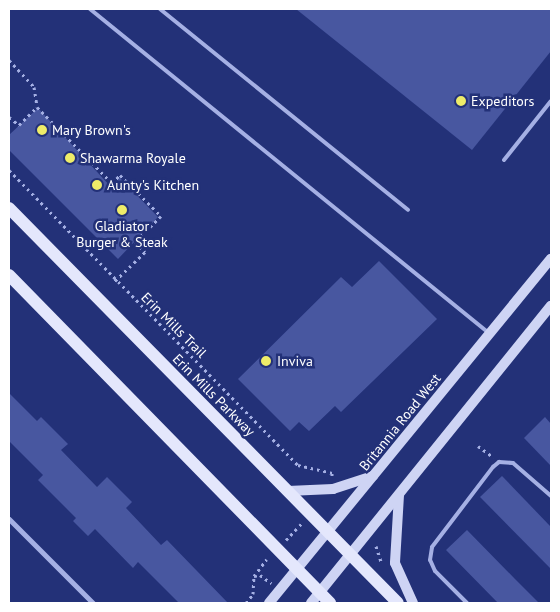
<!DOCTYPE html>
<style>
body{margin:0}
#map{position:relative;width:560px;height:612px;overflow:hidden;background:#233178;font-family:"PT Sans",sans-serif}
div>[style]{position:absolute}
.building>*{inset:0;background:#4857a0}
.path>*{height:3px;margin-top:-1.5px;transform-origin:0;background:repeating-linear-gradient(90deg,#a5b0e4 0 2.5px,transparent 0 6.5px)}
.service>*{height:4px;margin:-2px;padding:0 2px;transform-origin:2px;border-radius:2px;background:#a5b0e4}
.minor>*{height:5px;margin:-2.5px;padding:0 2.5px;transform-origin:2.5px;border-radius:2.5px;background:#a5b0e4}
.secondary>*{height:10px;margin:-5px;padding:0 5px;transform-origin:5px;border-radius:5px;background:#ced4f4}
.primary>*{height:12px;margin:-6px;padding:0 6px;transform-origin:6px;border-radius:6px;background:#e4e7fc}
.dots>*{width:14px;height:14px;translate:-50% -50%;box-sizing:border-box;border:2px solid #233178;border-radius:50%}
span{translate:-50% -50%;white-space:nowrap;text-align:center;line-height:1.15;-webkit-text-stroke:5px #233178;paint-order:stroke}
.poi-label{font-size:14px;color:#fff}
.left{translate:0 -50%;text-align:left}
.street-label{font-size:14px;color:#fff}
.frame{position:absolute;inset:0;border:10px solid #fff;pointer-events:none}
</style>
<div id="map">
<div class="building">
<i style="clip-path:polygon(296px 9px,551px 9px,551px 51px,472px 150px)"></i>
<i style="clip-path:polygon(38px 108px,111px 187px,120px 178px,158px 217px,118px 259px,9px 150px,9px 135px)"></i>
<i style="clip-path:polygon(379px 261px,437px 319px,341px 412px,335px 406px,309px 431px,299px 422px,290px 431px,238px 379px,341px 277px,352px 287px)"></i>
<i style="clip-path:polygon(9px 393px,37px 421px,41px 417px,68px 444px,61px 450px,97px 487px,107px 477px,132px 502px,126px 508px,161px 545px,167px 540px,228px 603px,179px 603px,138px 562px,133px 568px,95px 529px,88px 536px,73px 521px,76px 518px,38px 480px,43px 475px,9px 441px)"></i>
<i style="clip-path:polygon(545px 417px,551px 424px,551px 466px,524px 438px)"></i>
<i style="clip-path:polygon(502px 476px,551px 527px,551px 569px,480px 497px)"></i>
<i style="clip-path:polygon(467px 530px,515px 579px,539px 603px,498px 603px,446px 550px)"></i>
</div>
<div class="path">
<i style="left:9px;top:60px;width:37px;rotate:47deg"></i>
<i style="left:34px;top:87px;width:20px;rotate:81deg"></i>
<i style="left:9px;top:117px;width:13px;rotate:39deg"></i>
<i style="left:19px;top:125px;width:25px;rotate:-45deg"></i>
<i style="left:37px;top:107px;width:107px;rotate:45.4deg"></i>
<i style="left:112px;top:183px;width:11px;rotate:-45deg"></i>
<i style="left:120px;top:175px;width:58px;rotate:45deg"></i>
<i style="left:161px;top:216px;width:37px;rotate:135deg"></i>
<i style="left:135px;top:242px;width:14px;rotate:45deg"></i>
<i style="left:145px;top:252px;width:42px;rotate:136deg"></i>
<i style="left:9px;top:170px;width:413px;rotate:45.6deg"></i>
<i style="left:298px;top:465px;width:35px;rotate:13deg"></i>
<i style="left:332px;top:473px;width:5px;rotate:90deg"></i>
<i style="left:478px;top:446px;width:19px;rotate:36deg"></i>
<i style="left:286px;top:540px;width:23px;rotate:-47deg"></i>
<i style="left:376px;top:546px;width:16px;rotate:72deg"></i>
<i style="left:254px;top:576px;width:21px;rotate:-53deg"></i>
<i style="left:254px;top:576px;width:6px;rotate:-9deg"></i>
<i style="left:260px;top:575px;width:14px;rotate:36deg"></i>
<i style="left:246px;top:603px;width:11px;rotate:-52deg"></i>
<i style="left:253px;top:594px;width:18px;rotate:-87deg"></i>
</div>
<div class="service">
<i style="left:90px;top:9px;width:515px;rotate:39.09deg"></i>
<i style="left:160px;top:9px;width:319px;rotate:39deg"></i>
<i style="left:504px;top:160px;width:75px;rotate:-51.5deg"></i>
<i style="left:467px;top:603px;width:45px;rotate:-135deg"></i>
<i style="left:435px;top:571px;width:12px;rotate:-114deg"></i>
<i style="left:430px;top:560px;width:13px;rotate:-81deg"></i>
<i style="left:432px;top:547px;width:101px;rotate:-52.7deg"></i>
<i style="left:493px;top:467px;width:8px;rotate:-40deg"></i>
<i style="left:499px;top:462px;width:14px;rotate:4deg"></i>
<i style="left:513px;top:463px;width:50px;rotate:41deg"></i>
</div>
<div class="minor">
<i style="left:9px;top:519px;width:119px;rotate:45deg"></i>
</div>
<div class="secondary">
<i style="left:288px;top:491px;width:45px;rotate:-2.5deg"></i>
<i style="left:333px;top:489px;width:42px;rotate:-18deg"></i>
<i style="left:399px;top:495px;width:68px;rotate:93.4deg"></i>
<i style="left:395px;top:563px;width:44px;rotate:65.8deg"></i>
<i style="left:269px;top:603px;width:445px;rotate:-50.7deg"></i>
<i style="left:311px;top:603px;width:382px;rotate:-51.1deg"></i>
</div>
<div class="primary">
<i style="left:9px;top:208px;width:554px;rotate:45.44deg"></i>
<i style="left:9px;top:275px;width:459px;rotate:45.6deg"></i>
</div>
<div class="dots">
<i style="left:461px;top:101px;background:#eeec69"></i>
<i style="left:42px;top:130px;background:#eeec69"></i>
<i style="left:70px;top:158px;background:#eeec69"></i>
<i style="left:97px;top:185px;background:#eeec69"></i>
<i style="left:122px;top:210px;background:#eeec69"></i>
<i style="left:266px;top:361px;background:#eeec69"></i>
</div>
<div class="poi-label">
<span class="left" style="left:471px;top:101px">Expeditors</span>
<span class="left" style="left:52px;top:130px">Mary Brown's</span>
<span class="left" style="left:80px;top:158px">Shawarma Royale</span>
<span class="left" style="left:107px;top:185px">Aunty's Kitchen</span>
<span style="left:122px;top:234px">Gladiator<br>Burger &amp; Steak</span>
<span class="left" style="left:277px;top:361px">Inviva</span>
</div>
<div class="street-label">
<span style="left:174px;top:325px;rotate:45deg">Erin Mills Trail</span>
<span style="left:214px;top:395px;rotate:45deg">Erin Mills Parkway</span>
<span style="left:400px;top:422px;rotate:-51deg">Britannia Road West</span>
</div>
<div class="frame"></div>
</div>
